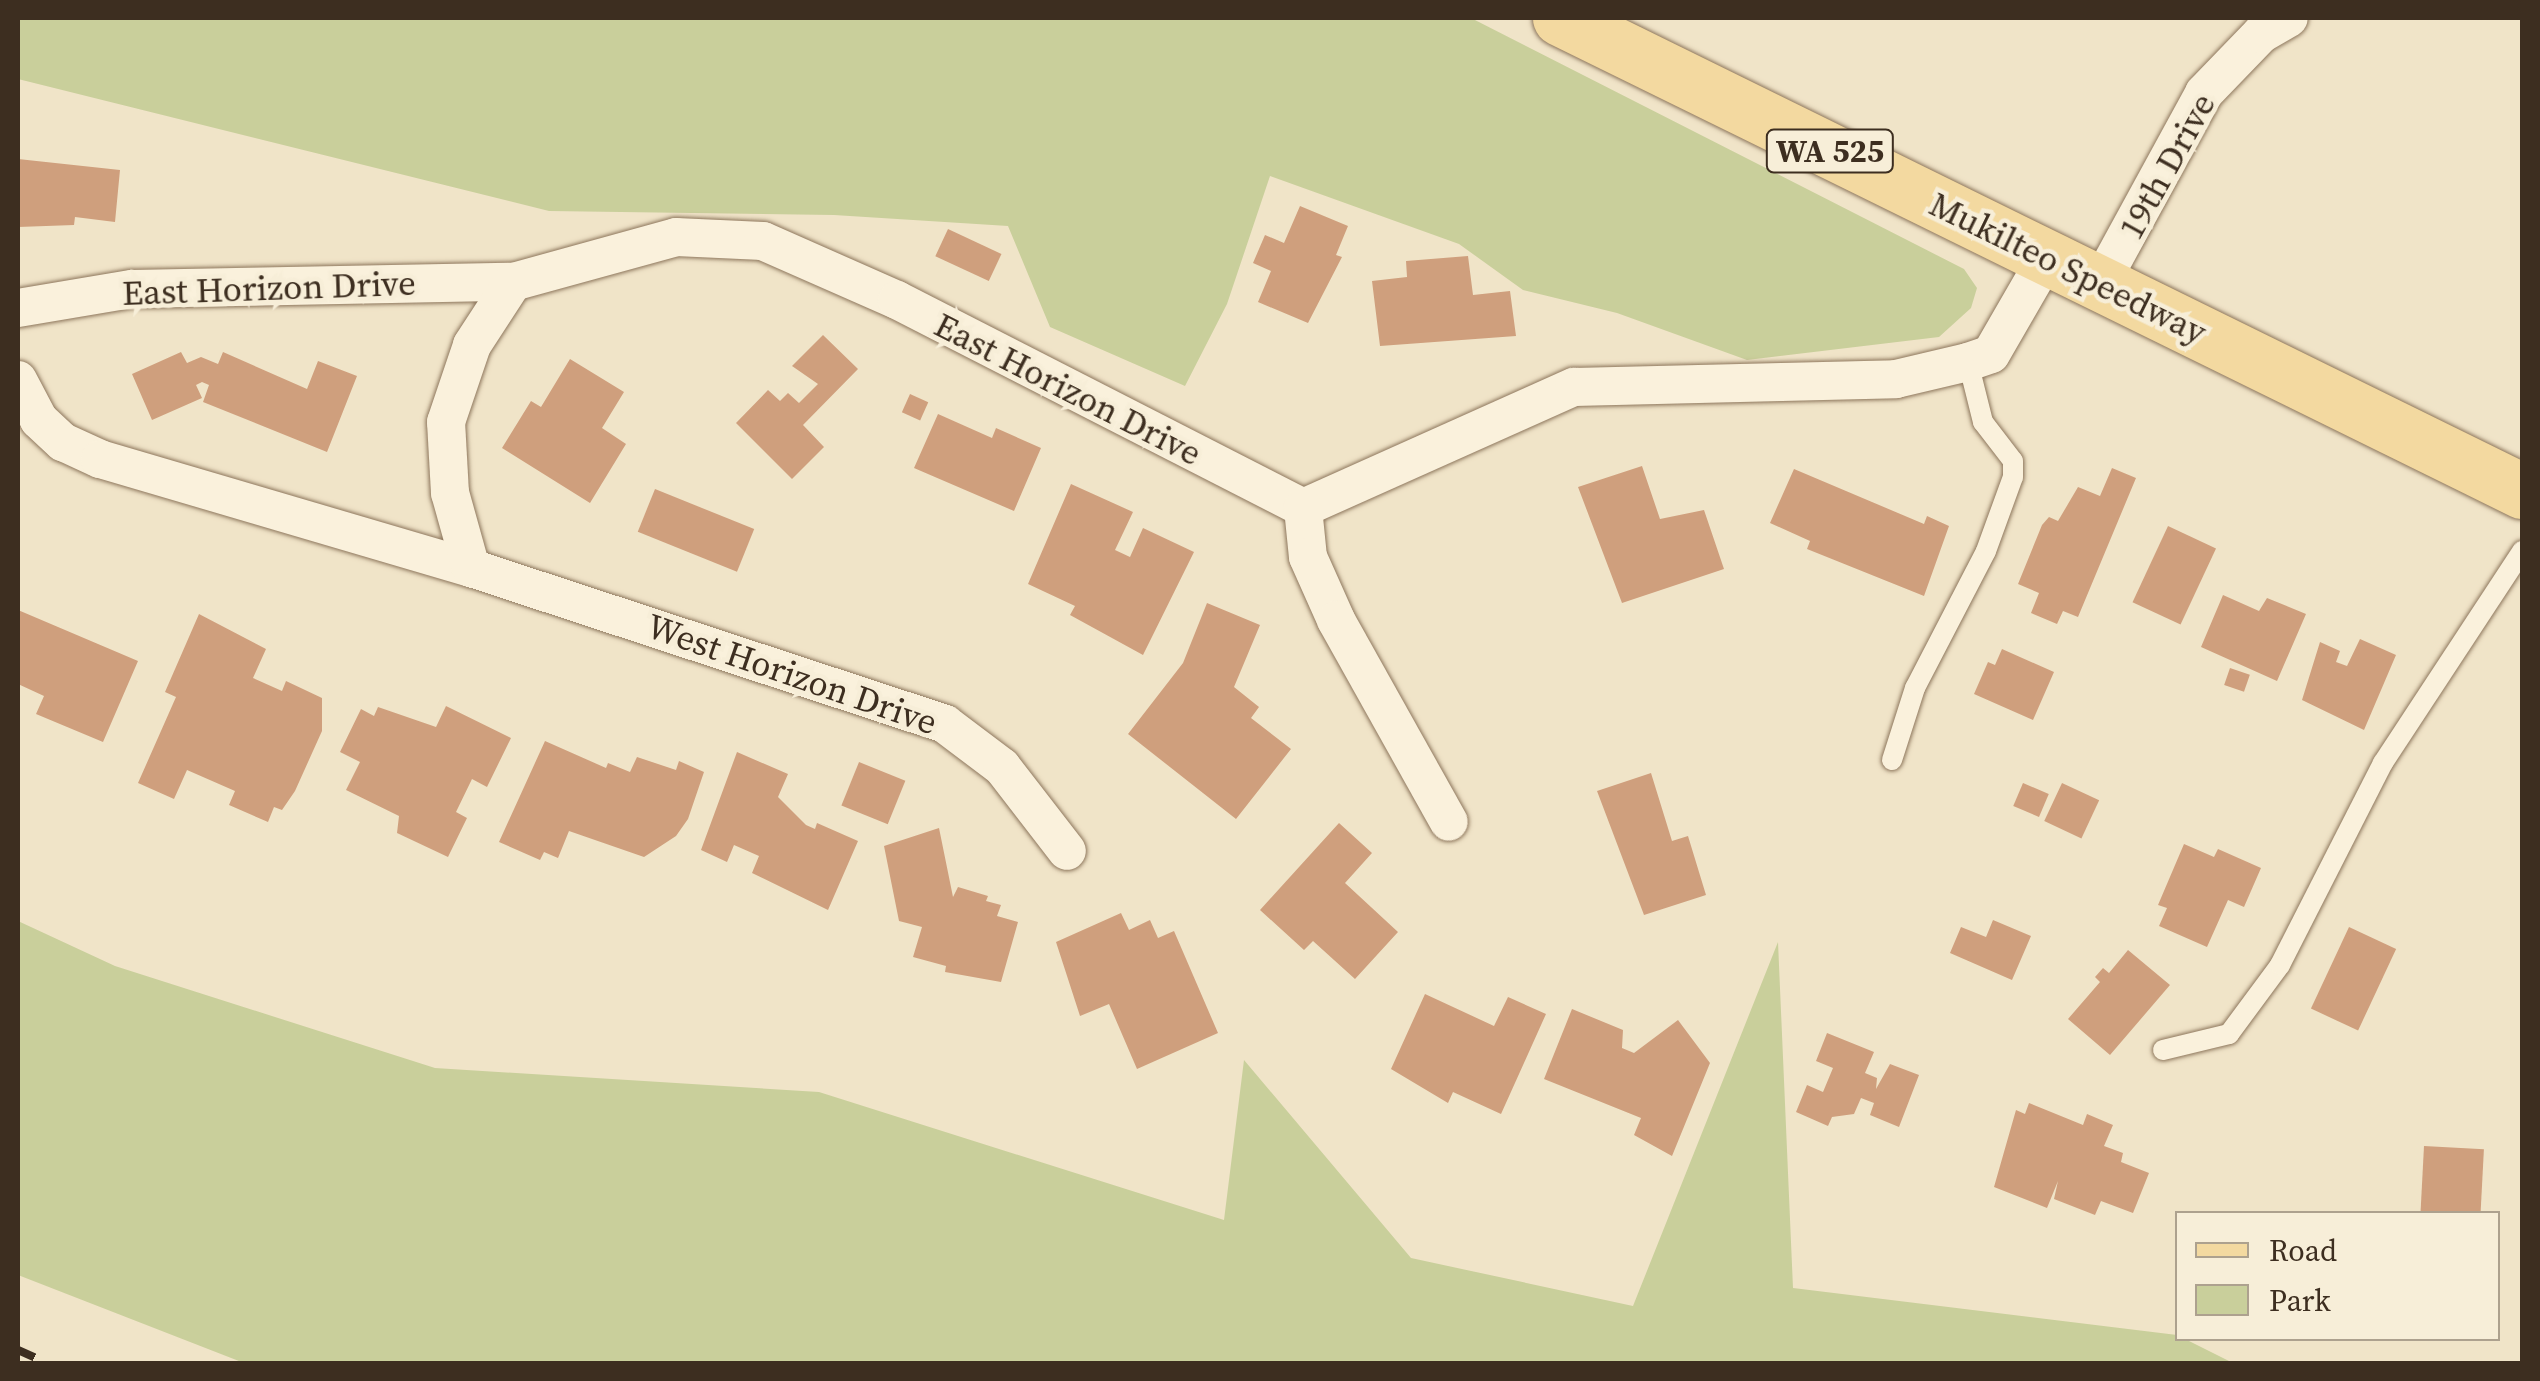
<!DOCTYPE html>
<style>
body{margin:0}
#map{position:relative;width:2540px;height:1381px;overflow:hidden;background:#f0e4c8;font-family:"Source Serif 4",serif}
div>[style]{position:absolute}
.green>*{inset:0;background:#c9cf9b}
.building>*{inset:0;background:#cf9f7d;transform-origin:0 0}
.roads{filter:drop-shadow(0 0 2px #8d765c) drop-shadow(0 0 2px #8d765c)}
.service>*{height:20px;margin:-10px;padding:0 10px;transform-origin:10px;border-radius:10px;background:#faf1dc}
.minor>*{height:38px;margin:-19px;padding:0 19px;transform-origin:19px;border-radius:19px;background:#faf1dc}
.primary>*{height:55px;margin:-27.5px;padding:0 27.5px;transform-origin:27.5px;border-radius:27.5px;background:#f3d9a0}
.rail>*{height:8px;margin-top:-4px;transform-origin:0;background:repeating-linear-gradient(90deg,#3d2e20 0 18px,transparent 0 36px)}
span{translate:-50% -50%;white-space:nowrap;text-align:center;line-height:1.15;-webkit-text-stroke:9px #f7eed8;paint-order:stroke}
.shield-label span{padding:2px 8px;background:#f7eed8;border:2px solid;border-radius:8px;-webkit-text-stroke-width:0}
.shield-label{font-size:32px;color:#3d2e20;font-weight:700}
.street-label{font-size:35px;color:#3d2e20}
.frame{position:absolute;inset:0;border:20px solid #3d2e20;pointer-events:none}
.legend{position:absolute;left:2175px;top:1211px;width:325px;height:130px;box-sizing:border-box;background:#f7eed8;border:2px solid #ada18e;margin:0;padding:12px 18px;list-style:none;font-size:30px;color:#3d2e20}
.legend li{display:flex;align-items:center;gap:20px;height:50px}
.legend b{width:50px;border:2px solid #ada18e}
</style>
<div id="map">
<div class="green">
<i style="clip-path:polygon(18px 18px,1471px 18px,1964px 269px,1977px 288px,1971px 308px,1939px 337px,1747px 360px,1617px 313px,1523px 290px,1459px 244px,1270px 176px,1227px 304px,1185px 386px,1050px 327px,1008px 226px,834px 215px,549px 211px,18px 79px)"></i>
<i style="clip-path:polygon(18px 921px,115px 966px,435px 1068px,819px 1092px,1224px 1220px,1244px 1060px,1411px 1258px,1633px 1306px,1778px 942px,1793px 1288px,2177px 1335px,2233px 1363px,244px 1363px,18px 1275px)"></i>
</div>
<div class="building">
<i style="clip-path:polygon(18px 159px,120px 170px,115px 222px,75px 217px,74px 225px,18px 227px)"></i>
<i style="clip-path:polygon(1300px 206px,1348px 226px,1336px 255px,1342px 257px,1308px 323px,1258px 302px,1271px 271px,1253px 263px,1265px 235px,1284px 243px)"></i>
<i style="left:948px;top:229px;width:59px;height:30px;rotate:25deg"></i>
<i style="clip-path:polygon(1468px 256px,1473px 295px,1510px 291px,1516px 336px,1380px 346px,1372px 281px,1407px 277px,1406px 261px)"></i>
<i style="clip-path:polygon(823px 335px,858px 369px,803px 425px,824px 447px,792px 479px,736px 423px,768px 390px,780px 401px,788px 393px,799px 403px,818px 384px,792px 366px)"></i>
<i style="clip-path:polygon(181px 352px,187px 363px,201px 357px,218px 364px,223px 352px,307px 389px,318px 361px,357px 376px,327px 452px,203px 402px,209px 385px,202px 382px,196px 385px,202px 398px,152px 420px,132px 374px)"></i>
<i style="clip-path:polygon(570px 359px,624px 392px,602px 428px,626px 444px,590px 503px,502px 448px,531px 401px,541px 407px)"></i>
<i style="left:910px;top:394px;width:20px;height:20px;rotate:24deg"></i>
<i style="clip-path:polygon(938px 414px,992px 438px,996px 428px,1041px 448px,1014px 511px,914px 468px)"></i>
<i style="clip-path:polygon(1642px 466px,1660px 519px,1704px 510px,1724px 569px,1622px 603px,1578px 487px)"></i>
<i style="clip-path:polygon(2112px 468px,2136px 478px,2078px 617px,2063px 611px,2057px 624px,2031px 613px,2039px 593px,2018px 584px,2042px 525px,2049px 517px,2058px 521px,2078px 487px,2100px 496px)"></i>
<i style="clip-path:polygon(1794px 469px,1924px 524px,1927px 516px,1949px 526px,1924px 596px,1807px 549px,1810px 541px,1770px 523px)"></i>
<i style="clip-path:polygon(1071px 484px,1133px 512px,1115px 550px,1130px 557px,1143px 528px,1194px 552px,1143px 655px,1070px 615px,1075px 606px,1028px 584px)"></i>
<i style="left:655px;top:489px;width:107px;height:46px;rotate:22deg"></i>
<i style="left:2168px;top:526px;width:53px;height:84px;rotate:25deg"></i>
<i style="clip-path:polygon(2223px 595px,2259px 611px,2267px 598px,2306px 614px,2277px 681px,2201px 647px)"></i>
<i style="clip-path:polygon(1207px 603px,1260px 625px,1234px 687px,1259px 707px,1251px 718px,1291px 749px,1236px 819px,1128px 734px,1183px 663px)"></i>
<i style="clip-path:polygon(18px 610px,138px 661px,103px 742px,36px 714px,44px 696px,18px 684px)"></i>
<i style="clip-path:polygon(199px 614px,266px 649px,253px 678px,282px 691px,286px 681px,322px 698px,322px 731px,295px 791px,282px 810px,274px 807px,268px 822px,229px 805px,235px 791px,187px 770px,174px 799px,138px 783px,176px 697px,165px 692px)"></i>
<i style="clip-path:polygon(2360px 639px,2396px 655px,2364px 730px,2302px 700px,2320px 642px,2340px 651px,2336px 662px,2347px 666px)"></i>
<i style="clip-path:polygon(2002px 649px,2054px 672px,2033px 720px,1974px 694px,1988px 662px,1995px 665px)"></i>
<i style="left:2230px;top:668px;width:21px;height:18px;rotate:19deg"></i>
<i style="clip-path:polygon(446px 706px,511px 738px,487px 787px,472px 779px,456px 812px,467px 818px,448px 857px,397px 833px,399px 816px,346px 790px,360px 762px,340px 752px,361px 709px,374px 716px,378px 707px,436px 727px)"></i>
<i style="clip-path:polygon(545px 741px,606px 768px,608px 763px,630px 772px,637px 757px,676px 770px,679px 761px,704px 772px,688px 819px,676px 836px,644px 857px,569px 831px,558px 858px,544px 852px,540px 860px,499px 842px)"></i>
<i style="clip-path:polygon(737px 752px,788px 774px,778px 797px,806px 825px,815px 829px,817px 823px,858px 841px,828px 910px,752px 873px,759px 856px,734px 845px,727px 862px,701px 850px)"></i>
<i style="left:859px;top:762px;width:50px;height:47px;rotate:22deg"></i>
<i style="clip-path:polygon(1651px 773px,1672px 841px,1688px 836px,1706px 895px,1644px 915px,1597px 791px)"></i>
<i style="left:2023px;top:783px;width:28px;height:25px;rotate:23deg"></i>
<i style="left:2062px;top:783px;width:41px;height:42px;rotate:25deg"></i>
<i style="clip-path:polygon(1339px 823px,1372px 853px,1345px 883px,1398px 932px,1355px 979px,1313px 941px,1304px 950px,1260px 910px)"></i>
<i style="clip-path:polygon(939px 828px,953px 897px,958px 887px,988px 896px,986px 901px,1001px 905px,997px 916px,1018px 922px,1001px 982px,945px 972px,946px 966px,913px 957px,922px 927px,899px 921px,884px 846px)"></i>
<i style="clip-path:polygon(2184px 844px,2214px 857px,2218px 849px,2261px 868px,2244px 907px,2228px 900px,2207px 947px,2159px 926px,2167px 908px,2158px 905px)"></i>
<i style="clip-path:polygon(1121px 913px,1129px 930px,1150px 920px,1158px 938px,1174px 931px,1218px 1033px,1137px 1069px,1109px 1004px,1080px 1016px,1056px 942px)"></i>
<i style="clip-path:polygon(1993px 920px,2031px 936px,2012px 980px,1950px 953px,1961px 927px,1986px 937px)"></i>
<i style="left:2349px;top:927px;width:52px;height:90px;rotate:25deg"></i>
<i style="clip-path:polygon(2128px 950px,2170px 985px,2110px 1055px,2068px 1019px,2100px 982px,2095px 977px,2103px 968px,2109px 973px)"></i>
<i style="clip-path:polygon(1425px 994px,1494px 1026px,1508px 997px,1546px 1014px,1501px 1114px,1453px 1092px,1448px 1103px,1391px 1069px)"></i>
<i style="clip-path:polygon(1572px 1009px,1623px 1030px,1622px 1048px,1634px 1053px,1678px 1020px,1710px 1063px,1672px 1156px,1634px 1135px,1641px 1118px,1544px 1079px)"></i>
<i style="clip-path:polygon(1827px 1033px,1874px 1052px,1865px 1073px,1877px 1078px,1876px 1089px,1890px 1064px,1919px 1075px,1899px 1127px,1870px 1115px,1874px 1103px,1861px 1098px,1854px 1114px,1832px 1117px,1828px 1126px,1796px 1112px,1807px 1085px,1823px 1092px,1833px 1068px,1816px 1061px)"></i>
<i style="clip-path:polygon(2029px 1103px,2083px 1125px,2087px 1114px,2113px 1125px,2104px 1146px,2123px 1153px,2121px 1162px,2149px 1173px,2133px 1213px,2101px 1201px,2095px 1215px,2054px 1199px,2058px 1181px,2047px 1208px,1994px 1187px,2016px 1110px,2025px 1114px)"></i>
<i style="left:2424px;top:1146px;width:60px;height:68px;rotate:3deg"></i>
</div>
<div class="roads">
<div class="service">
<i style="left:1892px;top:760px;width:76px;rotate:-72.3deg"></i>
<i style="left:1915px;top:688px;width:154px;rotate:-62.6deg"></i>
<i style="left:1986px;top:551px;width:79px;rotate:-70deg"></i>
<i style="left:2013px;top:477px;width:16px;rotate:-90deg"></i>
<i style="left:2013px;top:461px;width:49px;rotate:-127.6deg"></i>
<i style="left:1983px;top:422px;width:62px;rotate:-104deg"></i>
<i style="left:2163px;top:1050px;width:68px;rotate:-13.6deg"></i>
<i style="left:2229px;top:1034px;width:86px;rotate:-53.5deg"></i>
<i style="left:2280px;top:965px;width:227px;rotate:-63deg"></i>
<i style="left:2383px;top:763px;width:254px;rotate:-56.7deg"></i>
</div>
<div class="minor">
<i style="left:2100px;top:284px;width:217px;rotate:-61.4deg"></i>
<i style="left:2204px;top:93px;width:82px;rotate:-46deg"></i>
<i style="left:2261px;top:34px;width:32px;rotate:-30deg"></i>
<i style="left:18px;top:308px;width:116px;rotate:-9.5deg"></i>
<i style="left:132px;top:289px;width:381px;rotate:-1.1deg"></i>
<i style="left:513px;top:282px;width:169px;rotate:-15.4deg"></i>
<i style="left:676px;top:237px;width:87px;rotate:2.6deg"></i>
<i style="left:763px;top:241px;width:146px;rotate:23.8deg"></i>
<i style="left:897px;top:300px;width:456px;rotate:27.1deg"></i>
<i style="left:1303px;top:508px;width:297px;rotate:-24.1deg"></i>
<i style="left:1574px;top:387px;width:322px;rotate:-1.4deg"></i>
<i style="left:1896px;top:379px;width:74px;rotate:-13.3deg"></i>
<i style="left:1968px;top:362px;width:24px;rotate:-19deg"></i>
<i style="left:1991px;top:354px;width:112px;rotate:-60deg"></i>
<i style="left:18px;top:380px;width:45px;rotate:62.3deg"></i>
<i style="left:39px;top:420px;width:33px;rotate:43deg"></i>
<i style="left:63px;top:442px;width:41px;rotate:24.7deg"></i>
<i style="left:100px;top:459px;width:387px;rotate:16.4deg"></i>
<i style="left:471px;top:568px;width:499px;rotate:18.2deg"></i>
<i style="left:945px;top:724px;width:71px;rotate:37deg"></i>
<i style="left:1002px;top:767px;width:106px;rotate:52.3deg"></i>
<i style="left:1303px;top:508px;width:49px;rotate:84.2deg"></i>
<i style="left:1308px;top:557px;width:69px;rotate:66deg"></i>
<i style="left:1336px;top:620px;width:231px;rotate:60.8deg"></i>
<i style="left:471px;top:568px;width:78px;rotate:-105.6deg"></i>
<i style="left:450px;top:493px;width:71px;rotate:-93.2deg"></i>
<i style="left:446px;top:422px;width:81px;rotate:-71.3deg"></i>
<i style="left:472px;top:345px;width:75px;rotate:-56.9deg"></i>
</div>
<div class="primary">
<i style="left:1560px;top:18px;width:1072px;rotate:26.18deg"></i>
</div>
</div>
<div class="rail">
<i style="left:18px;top:1350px;width:35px;rotate:24deg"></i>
</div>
<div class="shield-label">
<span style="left:1830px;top:151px">WA 525</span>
</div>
<div class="street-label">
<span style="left:2167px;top:166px;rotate:-61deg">19th Drive</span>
<span style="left:2068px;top:268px;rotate:26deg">Mukilteo Speedway</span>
<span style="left:269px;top:288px;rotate:-2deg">East Horizon Drive</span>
<span style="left:1068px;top:389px;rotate:27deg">East Horizon Drive</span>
<span style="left:792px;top:674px;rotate:19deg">West Horizon Drive</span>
</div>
<div class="frame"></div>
<ul class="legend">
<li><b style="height:12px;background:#f3d9a0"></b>Road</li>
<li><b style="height:28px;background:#c9cf9b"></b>Park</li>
</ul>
</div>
